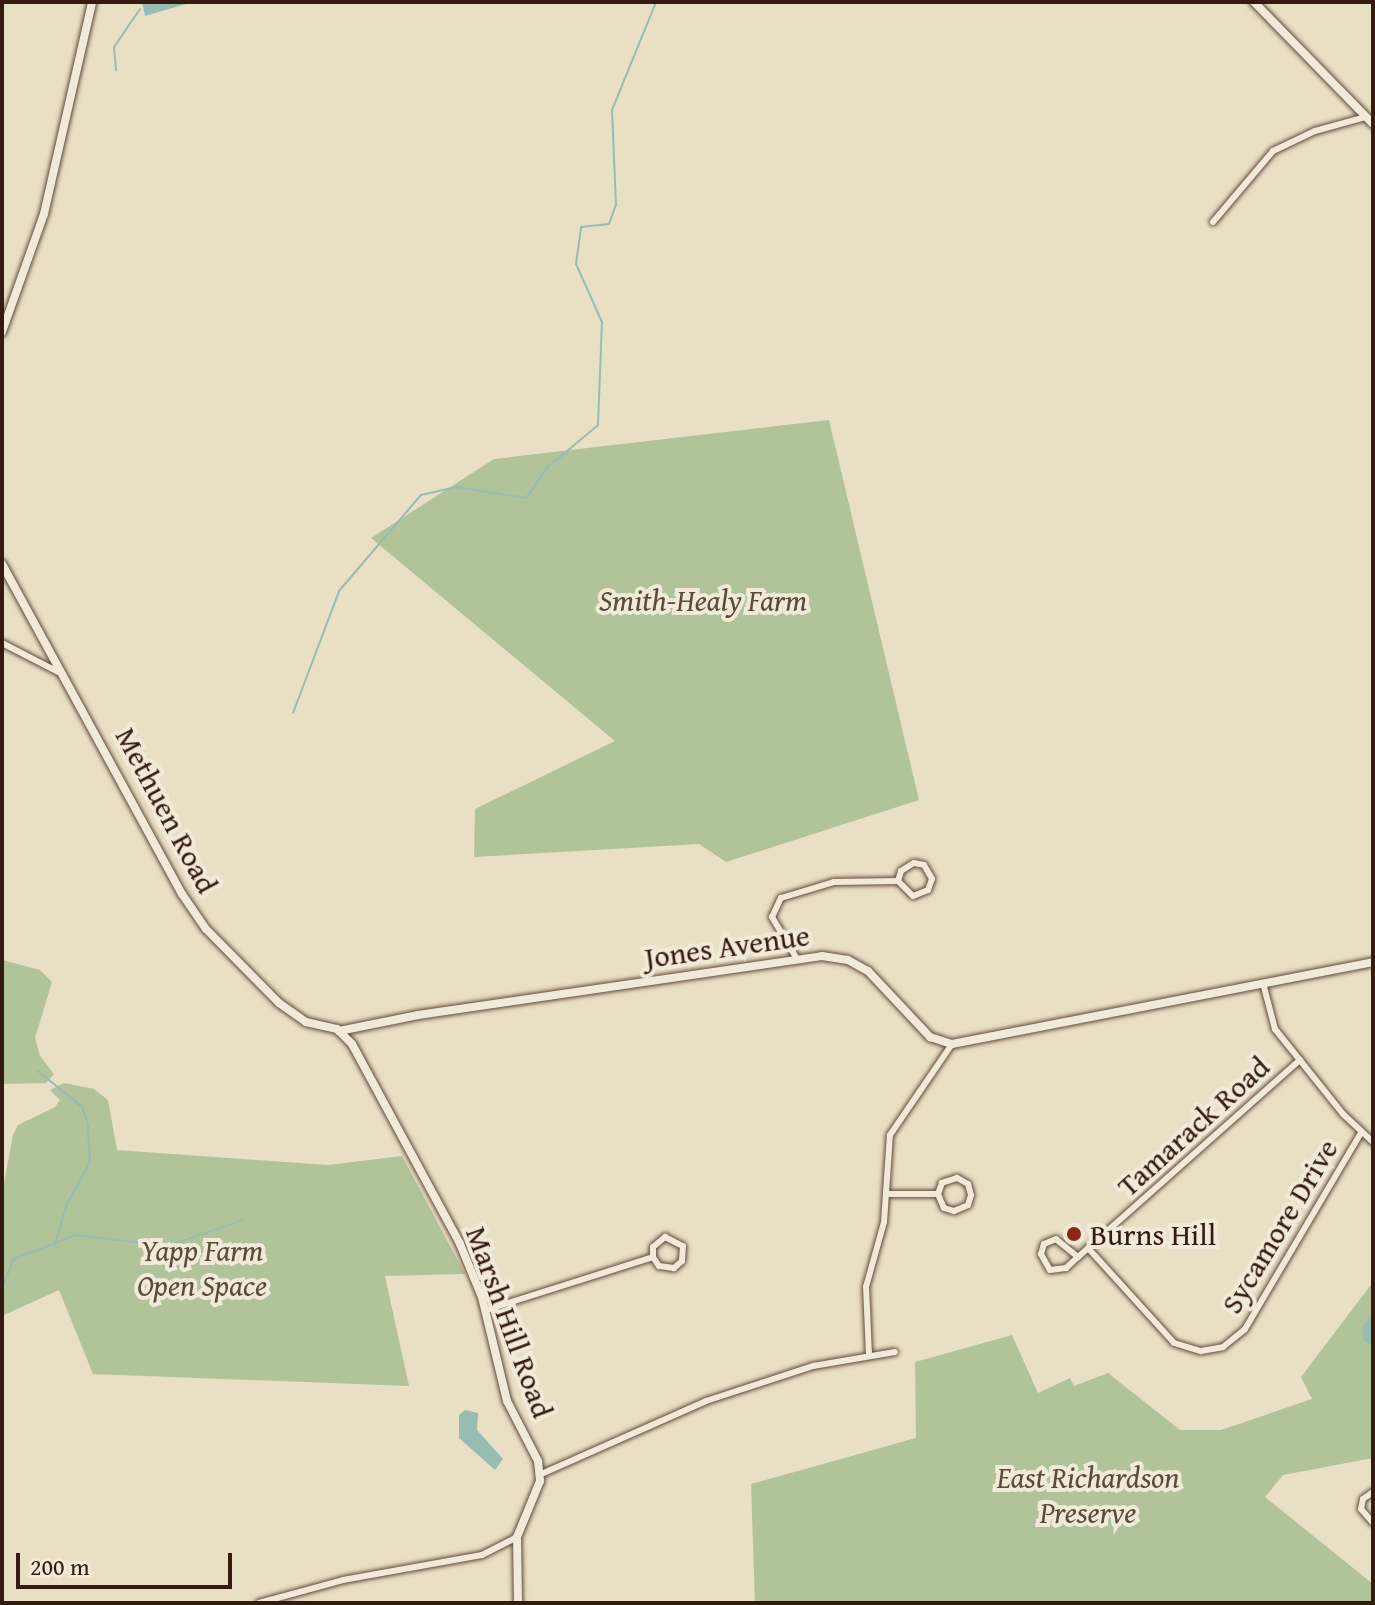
<!DOCTYPE html>
<style>
body{margin:0}
#map{position:relative;width:1375px;height:1605px;overflow:hidden;background:#e9dfc5;font-family:"Gentium Book Plus",serif}
div>[style]{position:absolute}
.green>*{inset:0;background:#b1c398}
.water>*{inset:0;background:#97bdb2}
.stream>*{height:2px;margin:-1px;padding:0 1px;transform-origin:1px;border-radius:1px;background:#97bdb2}
.roads{filter:drop-shadow(0 0 2px #614b3c) drop-shadow(0 0 2px #614b3c)}
.street>*{height:6px;margin:-3px;padding:0 3px;transform-origin:3px;border-radius:3px;background:#f1ead9}
.secondary>*{height:8px;margin:-4px;padding:0 4px;transform-origin:4px;border-radius:4px;background:#f1ead9}
.dots>*{width:22px;height:22px;translate:-50% -50%;box-sizing:border-box;border:4px solid #f1ead9;border-radius:50%}
span{translate:-50% -50%;white-space:nowrap;text-align:center;line-height:1.15;-webkit-text-stroke:8px #f1ead9;paint-order:stroke}
.park-label{font-size:30px;color:#5a4d38;font-style:italic}
.street-label{font-size:30px;color:#341a0f}
.poi-label{font-size:30px;color:#341a0f}
.left{translate:0 -50%;text-align:left}
.frame{position:absolute;inset:0;border:4px solid #341a0f;pointer-events:none}
.scale{position:absolute;left:16px;top:1553px;width:216px;height:36px;box-sizing:border-box;border:4px solid #341a0f;border-top:0;padding-left:10px;font-size:24px;line-height:28px;white-space:nowrap;color:#341a0f;-webkit-text-stroke:6px #f1ead9;paint-order:stroke}
</style>
<div id="map">
<div class="green">
<i style="clip-path:polygon(829px 420px,919px 800px,726px 862px,699px 844px,474px 857px,475px 809px,615px 741px,371px 538px,494px 459px)"></i>
<i style="clip-path:polygon(2px 960px,40px 970px,52px 982px,35px 1038px,40px 1056px,54px 1074px,46px 1083px,2px 1084px)"></i>
<i style="clip-path:polygon(64px 1083px,94px 1089px,108px 1100px,117px 1150px,328px 1165px,402px 1156px,465px 1274px,385px 1276px,409px 1386px,93px 1374px,59px 1290px,2px 1316px,2px 1194px,13px 1135px,18px 1125px,55px 1107px,60px 1100px,50px 1090px)"></i>
<i style="clip-path:polygon(1373px 1282px,1373px 1458px,1283px 1475px,1265px 1497px,1373px 1584px,1373px 1603px,755px 1603px,751px 1484px,916px 1438px,915px 1362px,1012px 1335px,1038px 1393px,1070px 1378px,1074px 1386px,1108px 1373px,1180px 1430px,1221px 1430px,1312px 1399px,1301px 1377px)"></i>
</div>
<div class="water">
<i style="clip-path:polygon(142px 2px,193px 2px,145px 16px)"></i>
<i style="clip-path:polygon(1373px 1314px,1373px 1345px,1370px 1345px,1364px 1341px,1362px 1327px)"></i>
<i style="clip-path:polygon(465px 1410px,478px 1413px,477px 1430px,503px 1459px,495px 1470px,459px 1438px,459px 1415px)"></i>
</div>
<div class="stream">
<i style="left:116px;top:70px;width:23px;rotate:-95deg"></i>
<i style="left:114px;top:47px;width:46px;rotate:-55.6deg"></i>
<i style="left:293px;top:713px;width:130px;rotate:-69.3deg"></i>
<i style="left:339px;top:591px;width:126px;rotate:-49.5deg"></i>
<i style="left:421px;top:495px;width:36px;rotate:-13deg"></i>
<i style="left:456px;top:487px;width:71px;rotate:8.9deg"></i>
<i style="left:526px;top:498px;width:38px;rotate:-55deg"></i>
<i style="left:548px;top:467px;width:65px;rotate:-40deg"></i>
<i style="left:598px;top:425px;width:103px;rotate:-87.8deg"></i>
<i style="left:602px;top:322px;width:64px;rotate:-114.1deg"></i>
<i style="left:576px;top:264px;width:37px;rotate:-82deg"></i>
<i style="left:581px;top:227px;width:28px;rotate:-6deg"></i>
<i style="left:609px;top:224px;width:20px;rotate:-70deg"></i>
<i style="left:616px;top:205px;width:95px;rotate:-92.4deg"></i>
<i style="left:612px;top:110px;width:117px;rotate:-67.8deg"></i>
<i style="left:38px;top:1071px;width:57px;rotate:39.3deg"></i>
<i style="left:82px;top:1107px;width:20px;rotate:72deg"></i>
<i style="left:88px;top:1126px;width:36px;rotate:87deg"></i>
<i style="left:90px;top:1162px;width:48px;rotate:118.7deg"></i>
<i style="left:67px;top:1204px;width:42px;rotate:106.7deg"></i>
<i style="left:2px;top:1288px;width:31px;rotate:-68deg"></i>
<i style="left:14px;top:1259px;width:66px;rotate:-21.2deg"></i>
<i style="left:76px;top:1235px;width:93px;rotate:6.8deg"></i>
<i style="left:168px;top:1246px;width:79px;rotate:-19.1deg"></i>
</div>
<div class="roads">
<div class="street">
<i style="left:1213px;top:222px;width:93px;rotate:-49.8deg"></i>
<i style="left:1273px;top:151px;width:47px;rotate:-25.5deg"></i>
<i style="left:1315px;top:131px;width:53px;rotate:-15.4deg"></i>
<i style="left:2px;top:643px;width:68px;rotate:27.3deg"></i>
<i style="left:797px;top:959px;width:49px;rotate:-120.8deg"></i>
<i style="left:772px;top:917px;width:21px;rotate:-65deg"></i>
<i style="left:781px;top:898px;width:55px;rotate:-16.8deg"></i>
<i style="left:834px;top:882px;width:64px;rotate:-0.9deg"></i>
<i style="left:898px;top:881px;width:10px;rotate:-73deg"></i>
<i style="left:901px;top:871px;width:15px;rotate:-32deg"></i>
<i style="left:914px;top:863px;width:10px;rotate:11deg"></i>
<i style="left:924px;top:865px;width:16px;rotate:60deg"></i>
<i style="left:932px;top:879px;width:12px;rotate:110deg"></i>
<i style="left:928px;top:890px;width:16px;rotate:158deg"></i>
<i style="left:913px;top:896px;width:21px;rotate:-135deg"></i>
<i style="left:1263px;top:983px;width:48px;rotate:75.4deg"></i>
<i style="left:1275px;top:1029px;width:109px;rotate:51.3deg"></i>
<i style="left:1343px;top:1114px;width:41px;rotate:43deg"></i>
<i style="left:886px;top:1194px;width:52px"></i>
<i style="left:938px;top:1194px;width:15px;rotate:67deg"></i>
<i style="left:944px;top:1208px;width:10px;rotate:17deg"></i>
<i style="left:954px;top:1211px;width:15px;rotate:-23deg"></i>
<i style="left:968px;top:1205px;width:10px;rotate:-73deg"></i>
<i style="left:971px;top:1195px;width:11px;rotate:-105deg"></i>
<i style="left:968px;top:1184px;width:13px;rotate:-151deg"></i>
<i style="left:957px;top:1178px;width:16px;rotate:162deg"></i>
<i style="left:942px;top:1183px;width:12px;rotate:110deg"></i>
<i style="left:1088px;top:1248px;width:128px;rotate:47.8deg"></i>
<i style="left:1174px;top:1343px;width:28px;rotate:17deg"></i>
<i style="left:1201px;top:1351px;width:22px;rotate:-10deg"></i>
<i style="left:1223px;top:1347px;width:28px;rotate:-39deg"></i>
<i style="left:1245px;top:1329px;width:228px;rotate:-59.4deg"></i>
<i style="left:1078px;top:1257px;width:28px;rotate:-141deg"></i>
<i style="left:1056px;top:1239px;width:13px;rotate:157deg"></i>
<i style="left:1044px;top:1244px;width:10px;rotate:107deg"></i>
<i style="left:1041px;top:1254px;width:18px;rotate:61deg"></i>
<i style="left:1050px;top:1270px;width:16px;rotate:-7deg"></i>
<i style="left:1066px;top:1268px;width:16px;rotate:-43deg"></i>
<i style="left:1078px;top:1257px;width:297px;rotate:-41.6deg"></i>
<i style="left:486px;top:1310px;width:175px;rotate:-17.6deg"></i>
<i style="left:653px;top:1257px;width:10px;rotate:-90deg"></i>
<i style="left:653px;top:1247px;width:16px;rotate:-40deg"></i>
<i style="left:665px;top:1237px;width:20px;rotate:27deg"></i>
<i style="left:683px;top:1246px;width:15px;rotate:94deg"></i>
<i style="left:682px;top:1261px;width:11px;rotate:139deg"></i>
<i style="left:674px;top:1268px;width:15px;rotate:-172deg"></i>
<i style="left:659px;top:1266px;width:11px;rotate:-124deg"></i>
<i style="left:869px;top:1355px;width:68px;rotate:-92.5deg"></i>
<i style="left:866px;top:1287px;width:67px;rotate:-74.5deg"></i>
<i style="left:884px;top:1222px;width:87px;rotate:-86.1deg"></i>
<i style="left:890px;top:1135px;width:110px;rotate:-55.7deg"></i>
<i style="left:539px;top:1475px;width:183px;rotate:-23.9deg"></i>
<i style="left:706px;top:1401px;width:113px;rotate:-18.1deg"></i>
<i style="left:813px;top:1366px;width:83px;rotate:-9.7deg"></i>
<i style="left:1373px;top:1492px;width:12px;rotate:145deg"></i>
<i style="left:1363px;top:1499px;width:10px;rotate:101deg"></i>
<i style="left:1361px;top:1509px;width:18px;rotate:49deg"></i>
<i style="left:259px;top:1603px;width:87px;rotate:-15.3deg"></i>
<i style="left:343px;top:1580px;width:141px;rotate:-10.2deg"></i>
<i style="left:482px;top:1555px;width:39px;rotate:-27deg"></i>
</div>
<div class="secondary">
<i style="left:1254px;top:2px;width:170px;rotate:45.7deg"></i>
<i style="left:2px;top:332px;width:125px;rotate:-70.4deg"></i>
<i style="left:44px;top:214px;width:217px;rotate:-77.2deg"></i>
<i style="left:2px;top:564px;width:376px;rotate:61.4deg"></i>
<i style="left:182px;top:894px;width:42px;rotate:55.6deg"></i>
<i style="left:206px;top:929px;width:104px;rotate:45.4deg"></i>
<i style="left:279px;top:1003px;width:33px;rotate:35deg"></i>
<i style="left:306px;top:1022px;width:32px;rotate:13deg"></i>
<i style="left:337px;top:1029px;width:21px;rotate:45deg"></i>
<i style="left:352px;top:1044px;width:227px;rotate:61.6deg"></i>
<i style="left:460px;top:1244px;width:57px;rotate:67.5deg"></i>
<i style="left:482px;top:1297px;width:107px;rotate:76.5deg"></i>
<i style="left:507px;top:1401px;width:68px;rotate:62.7deg"></i>
<i style="left:538px;top:1461px;width:20px;rotate:84deg"></i>
<i style="left:540px;top:1481px;width:61px;rotate:112.3deg"></i>
<i style="left:517px;top:1537px;width:66px;rotate:89.1deg"></i>
<i style="left:339px;top:1031px;width:81px;rotate:-11.4deg"></i>
<i style="left:418px;top:1015px;width:408px;rotate:-8.3deg"></i>
<i style="left:822px;top:956px;width:26px;rotate:9deg"></i>
<i style="left:848px;top:960px;width:23px;rotate:29deg"></i>
<i style="left:868px;top:971px;width:91px;rotate:46.8deg"></i>
<i style="left:930px;top:1037px;width:23px;rotate:18deg"></i>
<i style="left:952px;top:1044px;width:429px;rotate:-11deg"></i>
</div>
</div>
<div class="dots">
<i style="left:1074px;top:1234px;background:#8f2418"></i>
</div>
<div class="park-label">
<span style="left:703px;top:600px">Smith-Healy Farm</span>
<span style="left:202px;top:1267px">Yapp Farm<br>Open Space</span>
<span style="left:1088px;top:1494px">East Richardson<br>Preserve</span>
</div>
<div class="street-label">
<span style="left:167px;top:810px;rotate:62deg">Methuen Road</span>
<span style="left:727px;top:946px;rotate:-8deg">Jones Avenue</span>
<span style="left:1193px;top:1126px;rotate:-42deg">Tamarack Road</span>
<span style="left:1279px;top:1226px;rotate:-59deg">Sycamore Drive</span>
<span style="left:510px;top:1322px;rotate:70deg">Marsh Hill Road</span>
</div>
<div class="poi-label">
<span class="left" style="left:1090px;top:1234px">Burns Hill</span>
</div>
<div class="frame"></div>
<div class="scale">200 m</div>
</div>
